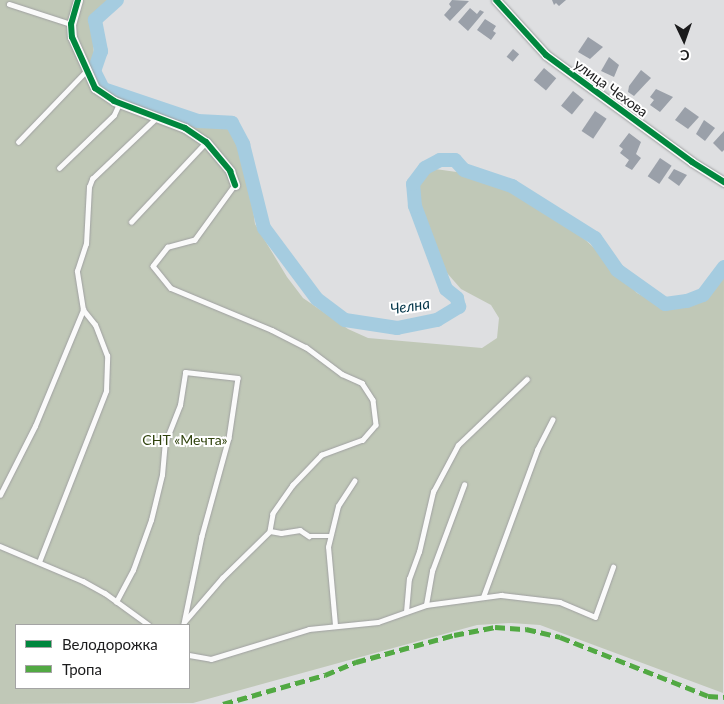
<!DOCTYPE html>
<meta charset="utf-8">
<style>
body{margin:0}
#map{position:relative;width:724px;height:704px;overflow:hidden;background:#dedfe1;font-family:Lato,sans-serif}
div>[style]{position:absolute}
.green>*{inset:0;background:#c0c8b7}
.river>*{height:14px;margin:-7px;padding:0 7px;transform-origin:7px;border-radius:7px;background:#a5cce0}
.building>*{inset:0;background:#9aa0a9;transform-origin:0 0}
.roads{filter:drop-shadow(0 0 1px #9fa0a1) drop-shadow(0 0 1px #9fa0a1)}
.service>*{height:4.5px;margin:-2.25px;padding:0 2.25px;transform-origin:2.25px;border-radius:2.25px;background:#fafafa}
.minor>*{height:9px;margin:-4.5px;padding:0 4.5px;transform-origin:4.5px;border-radius:4.5px;background:#fafafa}
.quiet>*{height:5px;margin-top:-2.5px;transform-origin:0;background:repeating-linear-gradient(90deg,#52a943 0 10px,transparent 0 15px)}
.cycleway>*{height:6px;margin:-3px;padding:0 3px;transform-origin:3px;border-radius:3px;background:#00873e}
span{translate:-50% -50%;white-space:nowrap;text-align:center;line-height:1.15;-webkit-text-stroke:4px #fff;paint-order:stroke}
.street-label{font-size:14px;color:#1b1b1c}
.park-label{font-size:14px;color:#30430d}
.water-label{font-size:15px;color:#05374b;font-style:italic}
.legend{position:absolute;left:15px;top:624px;width:175px;height:65px;box-sizing:border-box;background:#fff;border:1px solid #a4a4a4;margin:0;padding:6px 9px;list-style:none;font-size:15px;color:#1b1b1c}
.legend li{display:flex;align-items:center;gap:10px;height:25px}
.legend b{width:25px;border:1px solid #a4a4a4}
.north{position:absolute;left:659px;top:15px;width:50px;height:50px;-webkit-text-stroke:4px #fff;paint-order:stroke;rotate:177deg;font-size:14px;font-weight:700;line-height:20px;text-align:center;color:#1b1b1c}
.north::after{content:'';display:block;margin:auto;width:18px;height:22px;background:#1b1b1c;clip-path:polygon(50% 0,100% 100%,50% 72%,0 100%)}
</style>
<div id="map">
<div class="green">
<i style="clip-path:polygon(evenodd,0 0,117px 0,101px 19px,93px 42px,95px 69px,100px 80px,111px 90px,135px 99px,233px 128px,245px 152px,255px 224px,287px 277px,303px 298px,348px 329px,368px 338px,482px 348px,497px 338px,499px 318px,491px 305px,461px 289px,426px 249px,421px 237px,410px 189px,414px 177px,428px 168px,471px 174px,515px 190px,567px 223px,604px 257px,637px 293px,654px 302px,668px 302px,699px 292px,724px 262px,723px 693px,540px 625px,511px 623px,477px 625px,193px 703px,0 704px,0 0,16px 625px,189px 625px,189px 688px,16px 688px,16px 625px)"></i>
</div>
<div class="river">
<i style="left:117px;top:0;width:30px;rotate:138deg"></i>
<i style="left:95px;top:20px;width:32px;rotate:79deg"></i>
<i style="left:101px;top:51px;width:21px;rotate:109deg"></i>
<i style="left:94px;top:71px;width:20px;rotate:63deg"></i>
<i style="left:103px;top:89px;width:100px;rotate:18.6deg"></i>
<i style="left:198px;top:121px;width:34px;rotate:3deg"></i>
<i style="left:232px;top:123px;width:24px;rotate:62deg"></i>
<i style="left:243px;top:144px;width:87px;rotate:76deg"></i>
<i style="left:264px;top:228px;width:89px;rotate:53.3deg"></i>
<i style="left:317px;top:299px;width:35px;rotate:37deg"></i>
<i style="left:345px;top:320px;width:53px;rotate:8.7deg"></i>
<i style="left:397px;top:328px;width:41px;rotate:-11.3deg"></i>
<i style="left:437px;top:320px;width:26px;rotate:-31deg"></i>
<i style="left:459px;top:307px;width:9px;rotate:-103deg"></i>
<i style="left:457px;top:298px;width:14px;rotate:-141deg"></i>
<i style="left:446px;top:289px;width:89px;rotate:-110.5deg"></i>
<i style="left:415px;top:206px;width:22px;rotate:-95deg"></i>
<i style="left:413px;top:184px;width:20px;rotate:-53deg"></i>
<i style="left:425px;top:168px;width:17px;rotate:-28deg"></i>
<i style="left:440px;top:160px;width:15px"></i>
<i style="left:455px;top:160px;width:13px;rotate:48deg"></i>
<i style="left:464px;top:170px;width:51px;rotate:18.4deg"></i>
<i style="left:512px;top:186px;width:98px;rotate:32.1deg"></i>
<i style="left:595px;top:238px;width:39px;rotate:55deg"></i>
<i style="left:617px;top:270px;width:59px;rotate:35.3deg"></i>
<i style="left:665px;top:304px;width:22px;rotate:-8deg"></i>
<i style="left:687px;top:301px;width:17px;rotate:-21deg"></i>
<i style="left:703px;top:295px;width:35px;rotate:-53deg"></i>
</div>
<div class="building">
<i style="clip-path:polygon(452px 0,469px 1px,450px 21px,444px 15px,451px 7px,449px 4px)"></i>
<i style="clip-path:polygon(552px 0,566px 0,559px 6px,556px 3px,554px 5px)"></i>
<i style="clip-path:polygon(470px 8px,477px 14px,480px 10px,484px 12px,468px 31px,458px 22px)"></i>
<i style="clip-path:polygon(485px 19px,496px 26px,493px 31px,496px 33px,491px 40px,477px 30px)"></i>
<i style="clip-path:polygon(588px 37px,603px 47px,590px 59px,578px 52px)"></i>
<i style="left:513px;top:49px;width:8px;height:10px;rotate:40deg"></i>
<i style="clip-path:polygon(609px 57px,619px 65px,614px 77px,601px 71px)"></i>
<i style="left:544px;top:68px;width:16px;height:16px;rotate:40deg"></i>
<i style="clip-path:polygon(641px 70px,651px 78px,634px 96px,628px 92px,629px 86px)"></i>
<i style="clip-path:polygon(656px 89px,673px 97px,660px 112px,650px 105px,654px 100px,650px 97px)"></i>
<i style="left:573px;top:91px;width:14px;height:19px;rotate:39deg"></i>
<i style="clip-path:polygon(685px 107px,699px 117px,688px 129px,675px 120px)"></i>
<i style="left:595px;top:111px;width:14px;height:24px;rotate:34deg"></i>
<i style="clip-path:polygon(704px 120px,715px 128px,705px 141px,696px 134px)"></i>
<i style="clip-path:polygon(724px 131px,724px 150px,722px 152px,713px 143px)"></i>
<i style="clip-path:polygon(629px 133px,641px 142px,636px 154px,641px 158px,632px 170px,625px 166px,629px 160px,620px 153px,623px 149px,619px 146px)"></i>
<i style="left:660px;top:158px;width:14px;height:22px;rotate:34deg"></i>
<i style="clip-path:polygon(674px 169px,687px 175px,679px 186px,668px 178px)"></i>
</div>
<div class="roads">
<div class="service">
<i style="left:9px;top:4px;width:65px;rotate:17.9deg"></i>
<i style="left:18px;top:142px;width:100px;rotate:-46.2deg"></i>
<i style="left:59px;top:168px;width:76px;rotate:-43.9deg"></i>
<i style="left:114px;top:115px;width:12px;rotate:-66deg"></i>
<i style="left:235px;top:185px;width:68px;rotate:126deg"></i>
<i style="left:195px;top:240px;width:28px;rotate:165deg"></i>
<i style="left:168px;top:247px;width:24px;rotate:128deg"></i>
<i style="left:153px;top:266px;width:28px;rotate:51deg"></i>
<i style="left:171px;top:288px;width:109px;rotate:22.6deg"></i>
<i style="left:272px;top:330px;width:38px;rotate:27deg"></i>
<i style="left:306px;top:347px;width:45px;rotate:36.9deg"></i>
<i style="left:342px;top:374px;width:22px;rotate:24deg"></i>
<i style="left:362px;top:383px;width:20px;rotate:57deg"></i>
<i style="left:373px;top:400px;width:25px;rotate:83deg"></i>
<i style="left:376px;top:425px;width:20px;rotate:131deg"></i>
<i style="left:363px;top:440px;width:44px;rotate:159.9deg"></i>
<i style="left:322px;top:455px;width:42px;rotate:134deg"></i>
<i style="left:293px;top:485px;width:35px;rotate:125deg"></i>
<i style="left:273px;top:514px;width:17px;rotate:100deg"></i>
<i style="left:131px;top:222px;width:110px;rotate:-46.8deg"></i>
<i style="left:0;top:495px;width:77px;rotate:-63.1deg"></i>
<i style="left:35px;top:426px;width:126px;rotate:-67.5deg"></i>
<i style="left:0;top:546px;width:90px;rotate:22.9deg"></i>
<i style="left:83px;top:581px;width:25px;rotate:29deg"></i>
<i style="left:105px;top:593px;width:54px;rotate:36deg"></i>
<i style="left:39px;top:562px;width:184px;rotate:-68.6deg"></i>
<i style="left:106px;top:391px;width:35px;rotate:-88deg"></i>
<i style="left:107px;top:356px;width:33px;rotate:-111deg"></i>
<i style="left:95px;top:325px;width:19px;rotate:-129deg"></i>
<i style="left:83px;top:310px;width:39px;rotate:-99deg"></i>
<i style="left:77px;top:271px;width:28px;rotate:-72deg"></i>
<i style="left:86px;top:244px;width:57px;rotate:-87deg"></i>
<i style="left:89px;top:187px;width:9px;rotate:-69deg"></i>
<i style="left:92px;top:179px;width:87px;rotate:-43.6deg"></i>
<i style="left:483px;top:597px;width:157px;rotate:-69.8deg"></i>
<i style="left:537px;top:450px;width:34px;rotate:-63deg"></i>
<i style="left:116px;top:602px;width:36px;rotate:-62deg"></i>
<i style="left:133px;top:570px;width:53px;rotate:-70.2deg"></i>
<i style="left:151px;top:520px;width:46px;rotate:-76.3deg"></i>
<i style="left:162px;top:475px;width:32px;rotate:-85deg"></i>
<i style="left:165px;top:443px;width:41px;rotate:-68.5deg"></i>
<i style="left:180px;top:405px;width:33px;rotate:-81deg"></i>
<i style="left:185px;top:372px;width:53px;rotate:6.5deg"></i>
<i style="left:238px;top:378px;width:61px;rotate:98.5deg"></i>
<i style="left:229px;top:438px;width:102px;rotate:105.4deg"></i>
<i style="left:202px;top:536px;width:90px;rotate:101.6deg"></i>
<i style="left:426px;top:605px;width:35px;rotate:-80deg"></i>
<i style="left:432px;top:571px;width:92px;rotate:-69.6deg"></i>
<i style="left:406px;top:612px;width:33px;rotate:-85deg"></i>
<i style="left:409px;top:579px;width:29px;rotate:-70deg"></i>
<i style="left:419px;top:552px;width:62px;rotate:-76.9deg"></i>
<i style="left:433px;top:492px;width:53px;rotate:-62deg"></i>
<i style="left:458px;top:445px;width:95px;rotate:-43.7deg"></i>
<i style="left:185px;top:621px;width:57px;rotate:-49.3deg"></i>
<i style="left:222px;top:578px;width:67px;rotate:-44.4deg"></i>
<i style="left:270px;top:531px;width:11px;rotate:10deg"></i>
<i style="left:281px;top:533px;width:19px;rotate:-9deg"></i>
<i style="left:300px;top:530px;width:11px;rotate:34deg"></i>
<i style="left:309px;top:536px;width:20px"></i>
<i style="left:335px;top:625px;width:78px;rotate:-95.1deg"></i>
<i style="left:328px;top:547px;width:42px;rotate:-76.3deg"></i>
<i style="left:338px;top:506px;width:30px;rotate:-57deg"></i>
<i style="left:189px;top:655px;width:22px;rotate:10deg"></i>
<i style="left:211px;top:659px;width:102px;rotate:-17deg"></i>
<i style="left:309px;top:629px;width:69px;rotate:-5.8deg"></i>
<i style="left:378px;top:622px;width:51px;rotate:-19.5deg"></i>
<i style="left:426px;top:605px;width:76px;rotate:-7.6deg"></i>
<i style="left:501px;top:595px;width:59px;rotate:6.8deg"></i>
<i style="left:560px;top:602px;width:38px;rotate:23deg"></i>
<i style="left:595px;top:617px;width:53px;rotate:-70.2deg"></i>
</div>
<div class="minor">
<i style="left:78px;top:0;width:25px;rotate:106deg"></i>
<i style="left:71px;top:24px;width:13px;rotate:86deg"></i>
<i style="left:72px;top:37px;width:56px;rotate:65.7deg"></i>
<i style="left:95px;top:88px;width:23px;rotate:34deg"></i>
<i style="left:114px;top:101px;width:76px;rotate:20.8deg"></i>
<i style="left:185px;top:128px;width:25px;rotate:34deg"></i>
<i style="left:206px;top:142px;width:38px;rotate:50deg"></i>
<i style="left:230px;top:171px;width:15px;rotate:70deg"></i>
<i style="left:496px;top:0;width:74px;rotate:47.7deg"></i>
<i style="left:546px;top:55px;width:181px;rotate:36.2deg"></i>
<i style="left:692px;top:162px;width:38px;rotate:32deg"></i>
</div>
</div>
<div class="quiet">
<i style="left:223px;top:704px;width:106px;rotate:-15.9deg"></i>
<i style="left:325px;top:675px;width:34px;rotate:-23deg"></i>
<i style="left:356px;top:662px;width:102px;rotate:-15.4deg"></i>
<i style="left:454px;top:635px;width:42px;rotate:-11deg"></i>
<i style="left:495px;top:627px;width:31px;rotate:4deg"></i>
<i style="left:526px;top:629px;width:35px;rotate:13deg"></i>
<i style="left:560px;top:637px;width:159px;rotate:21.7deg"></i>
<i style="left:708px;top:696px;width:16px;rotate:4deg"></i>
</div>
<div class="cycleway">
<i style="left:78px;top:0;width:25px;rotate:106deg"></i>
<i style="left:71px;top:24px;width:13px;rotate:86deg"></i>
<i style="left:72px;top:37px;width:56px;rotate:65.7deg"></i>
<i style="left:95px;top:88px;width:23px;rotate:34deg"></i>
<i style="left:114px;top:101px;width:76px;rotate:20.8deg"></i>
<i style="left:185px;top:128px;width:25px;rotate:34deg"></i>
<i style="left:206px;top:142px;width:38px;rotate:50deg"></i>
<i style="left:230px;top:171px;width:15px;rotate:70deg"></i>
<i style="left:496px;top:0;width:74px;rotate:47.7deg"></i>
<i style="left:546px;top:55px;width:181px;rotate:36.2deg"></i>
<i style="left:692px;top:162px;width:38px;rotate:32deg"></i>
</div>
<div class="street-label">
<span style="left:611px;top:88px;rotate:36deg">улица Чехова</span>
</div>
<div class="park-label">
<span style="left:185px;top:440px">СНТ «Мечта»</span>
</div>
<div class="water-label">
<span style="left:410px;top:306px;rotate:-9deg">Челна</span>
</div>
<ul class="legend">
<li><b style="height:6px;background:#00873e"></b>Велодорожка</li>
<li><b style="height:6px;background:#52a943"></b>Тропа</li>
</ul>
<div class="north">С</div>
</div>
